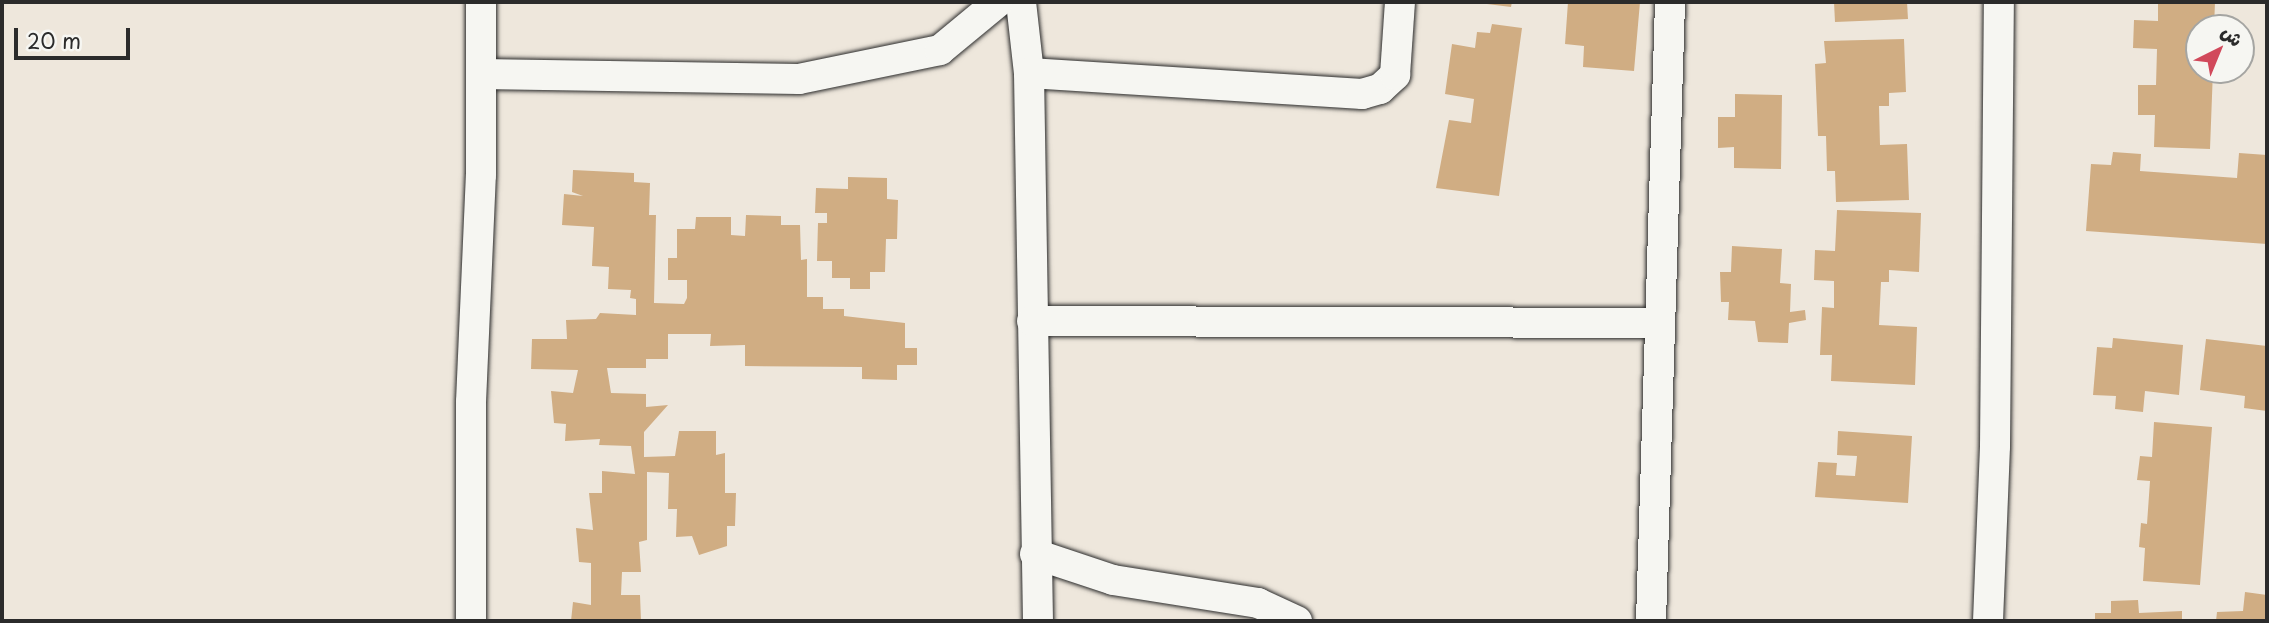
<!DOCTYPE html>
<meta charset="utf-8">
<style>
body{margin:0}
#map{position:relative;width:2269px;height:623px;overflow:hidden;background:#eee7dc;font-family:"Playpen Sans","Playpen Sans Arabic",sans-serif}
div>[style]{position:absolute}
.building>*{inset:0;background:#d0ad83}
.roads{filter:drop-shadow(0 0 2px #2b2b2b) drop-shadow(0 0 2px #2b2b2b)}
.minor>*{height:30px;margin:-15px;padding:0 15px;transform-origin:15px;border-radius:15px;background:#f6f6f2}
span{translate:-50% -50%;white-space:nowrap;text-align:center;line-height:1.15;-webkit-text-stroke:5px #f6f6f2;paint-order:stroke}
.frame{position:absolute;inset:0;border:4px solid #2b2b2b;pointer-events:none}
.north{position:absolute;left:2185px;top:14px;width:70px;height:70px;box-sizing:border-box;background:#f6f6f2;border:2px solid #a5a5a2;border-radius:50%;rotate:43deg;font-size:19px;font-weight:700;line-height:28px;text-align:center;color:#2b2b2b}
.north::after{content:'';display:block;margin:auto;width:24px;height:32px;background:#d1495b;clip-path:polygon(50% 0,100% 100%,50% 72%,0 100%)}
.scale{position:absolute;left:14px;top:28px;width:116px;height:32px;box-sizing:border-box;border:4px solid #2b2b2b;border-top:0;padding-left:9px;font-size:21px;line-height:24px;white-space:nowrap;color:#2b2b2b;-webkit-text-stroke:5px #f6f6f2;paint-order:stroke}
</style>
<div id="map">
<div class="building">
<i style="clip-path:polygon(1471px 2px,1512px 2px,1511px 7px)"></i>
<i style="clip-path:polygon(1568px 2px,1640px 2px,1634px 71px,1583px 67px,1584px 46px,1565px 44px)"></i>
<i style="clip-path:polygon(1834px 2px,1907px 2px,1908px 19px,1835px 22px)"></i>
<i style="clip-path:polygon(2158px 2px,2215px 2px,2214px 28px,2199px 28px,2199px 70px,2213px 70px,2210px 149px,2154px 147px,2155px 115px,2138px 115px,2138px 85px,2156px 85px,2157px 49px,2133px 48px,2134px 20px,2158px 21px)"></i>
<i style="clip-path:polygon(1492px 24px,1522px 28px,1499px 196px,1436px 188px,1449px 120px,1471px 123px,1474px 99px,1445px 94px,1452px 44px,1475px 48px,1477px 32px,1490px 33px)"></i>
<i style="clip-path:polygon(1904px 39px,1906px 92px,1889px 93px,1889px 106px,1879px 106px,1880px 145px,1907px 144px,1909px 200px,1836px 202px,1835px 171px,1827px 171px,1826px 136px,1818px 136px,1815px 64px,1826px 63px,1824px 41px)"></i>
<i style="clip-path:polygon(1735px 94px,1782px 95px,1781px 169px,1734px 168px,1734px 147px,1718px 148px,1718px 117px,1735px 117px)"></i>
<i style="clip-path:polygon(2113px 152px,2141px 154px,2140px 171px,2237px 178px,2239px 153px,2267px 155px,2267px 244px,2086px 231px,2091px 164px,2111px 165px)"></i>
<i style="clip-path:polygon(573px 170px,634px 173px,634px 182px,650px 183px,649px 215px,656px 215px,654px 303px,684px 304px,687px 298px,687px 280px,668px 280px,668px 258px,677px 258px,677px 229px,695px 229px,696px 217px,731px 217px,731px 235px,745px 236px,746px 215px,781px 216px,781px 225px,800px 225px,801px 260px,807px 259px,807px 297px,823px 297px,823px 309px,844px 309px,844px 316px,905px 323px,905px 348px,917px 348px,917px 365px,897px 365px,897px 380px,862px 379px,862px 367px,745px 366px,745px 345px,710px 346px,711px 334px,668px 334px,668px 359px,646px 359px,646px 368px,607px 368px,611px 393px,646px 394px,646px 407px,668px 405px,644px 432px,644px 457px,675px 456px,679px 431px,716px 431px,716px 455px,725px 453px,725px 493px,736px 493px,735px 526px,727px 526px,727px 546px,699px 555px,692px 536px,676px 537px,677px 509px,668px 509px,669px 473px,647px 472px,647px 540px,639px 542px,641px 572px,622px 572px,621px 595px,640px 595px,641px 621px,571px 621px,573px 602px,591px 605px,591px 563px,579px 562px,576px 528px,593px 530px,589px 493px,602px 493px,602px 471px,635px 474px,631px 446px,599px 445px,600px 439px,565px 441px,566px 424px,554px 423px,551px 391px,573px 393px,578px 370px,531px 369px,532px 339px,567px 339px,566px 320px,596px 319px,600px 313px,636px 315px,636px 299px,630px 298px,631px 290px,608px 289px,609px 267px,592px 266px,594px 227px,562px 225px,564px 194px,583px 196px,572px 192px)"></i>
<i style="clip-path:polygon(848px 177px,887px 178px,887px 199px,898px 200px,897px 239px,886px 239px,885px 272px,870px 272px,870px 289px,850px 289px,850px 278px,832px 278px,832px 261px,817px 261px,818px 223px,827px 223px,827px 213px,815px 213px,816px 188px,848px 189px)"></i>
<i style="clip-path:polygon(1837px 210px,1921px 213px,1919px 272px,1889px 270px,1889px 282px,1881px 282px,1879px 325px,1917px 327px,1915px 385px,1831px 381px,1832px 355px,1820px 355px,1822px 307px,1834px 308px,1834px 281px,1814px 280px,1815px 250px,1835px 251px)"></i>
<i style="clip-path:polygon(1732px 246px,1782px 249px,1780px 283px,1791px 284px,1790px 312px,1805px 310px,1806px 320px,1789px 323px,1788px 343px,1758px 342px,1755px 321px,1728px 320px,1729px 302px,1721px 302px,1720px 272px,1731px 272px)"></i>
<i style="clip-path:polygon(2113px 338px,2183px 345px,2179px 395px,2145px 391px,2143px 412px,2115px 409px,2116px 396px,2093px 395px,2097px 347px,2112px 348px)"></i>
<i style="clip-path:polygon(2206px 339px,2267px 346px,2267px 411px,2244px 408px,2245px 396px,2200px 390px)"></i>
<i style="clip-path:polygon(2154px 422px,2212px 427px,2200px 585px,2143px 581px,2145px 548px,2139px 547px,2141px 523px,2147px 524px,2150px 481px,2137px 480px,2140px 456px,2152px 457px)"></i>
<i style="clip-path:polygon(1838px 431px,1912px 436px,1908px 503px,1815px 497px,1818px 462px,1837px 463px,1836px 475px,1855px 476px,1857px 456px,1837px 455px)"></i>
<i style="clip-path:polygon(2245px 592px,2267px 595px,2267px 621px,2216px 621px,2217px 612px,2243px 611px)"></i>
<i style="clip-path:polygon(2138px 600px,2139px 613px,2182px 611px,2182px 621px,2095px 621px,2095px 613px,2111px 613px,2111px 601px)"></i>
</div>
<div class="roads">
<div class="minor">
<i style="left:1021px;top:2px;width:71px;rotate:83.6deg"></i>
<i style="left:1029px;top:73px;width:548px;rotate:89.06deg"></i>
<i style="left:1029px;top:73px;width:334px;rotate:3.6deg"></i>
<i style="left:1362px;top:94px;width:19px;rotate:-16deg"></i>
<i style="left:1380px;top:89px;width:21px;rotate:-43deg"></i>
<i style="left:1395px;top:75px;width:73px;rotate:-86.1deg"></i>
<i style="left:481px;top:74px;width:318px;rotate:0.9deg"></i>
<i style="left:799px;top:79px;width:144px;rotate:-11.6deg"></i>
<i style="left:940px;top:50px;width:75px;rotate:-39.6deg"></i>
<i style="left:1032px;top:321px;width:625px;rotate:0.18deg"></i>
<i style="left:1035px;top:554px;width:82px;rotate:18.4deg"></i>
<i style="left:1113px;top:580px;width:147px;rotate:9deg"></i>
<i style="left:1258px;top:603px;width:43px;rotate:24.8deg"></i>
<i style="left:471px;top:621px;width:219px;rotate:-90deg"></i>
<i style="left:471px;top:402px;width:227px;rotate:-87.5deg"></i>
<i style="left:481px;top:175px;width:173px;rotate:-90deg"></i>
<i style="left:1651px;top:621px;width:619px;rotate:-88.24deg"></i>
<i style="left:1988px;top:621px;width:175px;rotate:-87.7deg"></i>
<i style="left:1995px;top:446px;width:444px;rotate:-89.5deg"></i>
</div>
</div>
<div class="frame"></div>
<div class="north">ش</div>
<div class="scale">20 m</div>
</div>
